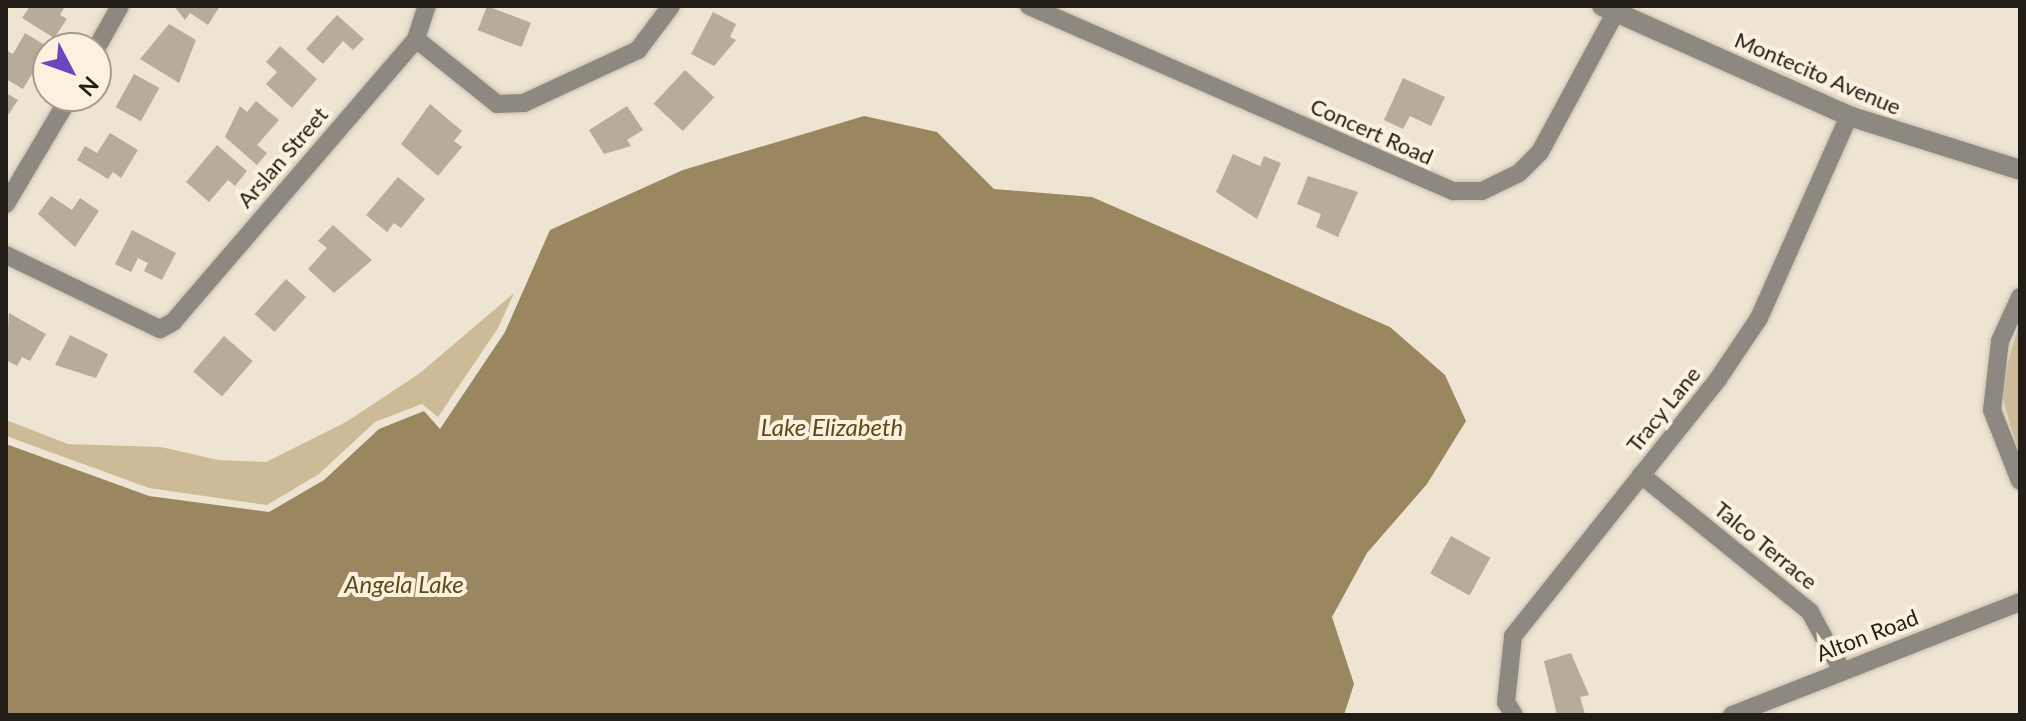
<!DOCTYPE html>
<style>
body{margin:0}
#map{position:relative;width:2026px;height:721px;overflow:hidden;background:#ede4d1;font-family:Lato,sans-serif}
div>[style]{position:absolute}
.green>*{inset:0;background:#cdbb97}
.water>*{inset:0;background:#9a865f}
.building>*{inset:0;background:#b5ac9a;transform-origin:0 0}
.roads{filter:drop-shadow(0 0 2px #c8c0b0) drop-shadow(0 0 2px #c8c0b0)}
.minor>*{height:18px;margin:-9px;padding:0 9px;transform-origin:9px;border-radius:9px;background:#8d8981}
.tertiary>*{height:20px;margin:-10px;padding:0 10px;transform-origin:10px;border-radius:10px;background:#8d8981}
span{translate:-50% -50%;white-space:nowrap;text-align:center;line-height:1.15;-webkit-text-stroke:8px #fbf1de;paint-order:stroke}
.street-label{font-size:22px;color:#221e17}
.water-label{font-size:24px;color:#604a18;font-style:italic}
.frame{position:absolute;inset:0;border:8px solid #221e17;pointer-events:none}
.north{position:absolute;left:32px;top:32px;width:80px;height:80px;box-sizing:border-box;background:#fbf1de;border:2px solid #a49d8e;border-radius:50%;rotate:131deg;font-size:22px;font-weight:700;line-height:32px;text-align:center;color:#221e17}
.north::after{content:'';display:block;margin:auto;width:28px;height:36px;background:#6d46bf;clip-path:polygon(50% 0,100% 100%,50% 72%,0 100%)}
</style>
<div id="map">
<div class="green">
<i style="clip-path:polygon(514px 293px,498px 328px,438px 417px,422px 404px,375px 422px,319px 474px,267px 505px,149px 488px,6px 436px,6px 420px,68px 444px,161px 447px,218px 460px,266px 462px,346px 422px,420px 373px)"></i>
<i style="clip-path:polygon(2020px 321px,2020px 459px,2000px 389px)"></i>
</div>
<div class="water">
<i style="clip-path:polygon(864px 116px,937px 132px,994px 189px,1092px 197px,1390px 327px,1445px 375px,1466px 421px,1427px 484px,1367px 553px,1332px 617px,1354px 684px,1344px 715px,6px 715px,6px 444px,149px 496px,269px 512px,324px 480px,379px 429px,424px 411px,440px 429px,505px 332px,550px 230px,683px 170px)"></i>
</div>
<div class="building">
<i style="clip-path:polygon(30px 6px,65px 6px,60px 15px,67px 19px,54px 38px,22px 18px)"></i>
<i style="clip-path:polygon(174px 6px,220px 6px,208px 25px,190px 13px,185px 20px)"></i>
<i style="left:487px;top:6px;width:47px;height:26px;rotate:21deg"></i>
<i style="clip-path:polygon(713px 12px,736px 24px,730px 37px,736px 40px,714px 66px,691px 54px)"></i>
<i style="clip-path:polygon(337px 15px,364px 39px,353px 50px,343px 41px,323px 64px,306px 49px)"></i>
<i style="clip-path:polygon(169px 24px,196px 40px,179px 83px,140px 59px)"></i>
<i style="clip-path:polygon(25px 33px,48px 47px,23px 89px,6px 79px,6px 50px,13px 54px)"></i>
<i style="clip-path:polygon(280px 46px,317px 79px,292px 108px,266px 84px,277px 72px,266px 62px)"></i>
<i style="left:685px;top:70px;width:40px;height:46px;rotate:43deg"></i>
<i style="left:134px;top:74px;width:29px;height:38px;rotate:29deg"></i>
<i style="clip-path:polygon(1403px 78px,1445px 97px,1431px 126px,1410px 116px,1403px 129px,1384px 120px)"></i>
<i style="clip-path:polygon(6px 93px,18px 100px,6px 118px)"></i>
<i style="clip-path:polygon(256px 101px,279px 120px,257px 145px,267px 153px,257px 165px,225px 137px,240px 106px,247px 112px)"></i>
<i style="clip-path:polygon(430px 104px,462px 131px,454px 141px,462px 147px,438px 176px,401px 144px)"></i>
<i style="clip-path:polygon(627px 106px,643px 130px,627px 140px,631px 146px,604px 154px,589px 130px)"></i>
<i style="clip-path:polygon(110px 133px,138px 150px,121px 178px,113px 172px,108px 179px,77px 160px,85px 146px,97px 153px)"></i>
<i style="clip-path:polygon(217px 145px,247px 171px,235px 186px,228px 180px,209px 202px,186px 182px)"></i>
<i style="clip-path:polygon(1233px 154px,1260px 166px,1264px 156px,1281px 163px,1257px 219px,1216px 192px)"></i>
<i style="clip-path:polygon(1308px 176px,1358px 192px,1338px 237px,1316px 227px,1321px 214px,1297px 204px)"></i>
<i style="clip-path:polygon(398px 177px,425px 199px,401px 228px,394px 223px,387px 232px,366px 215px)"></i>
<i style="clip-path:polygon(51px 196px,72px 210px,80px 198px,99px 211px,75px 247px,38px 214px)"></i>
<i style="clip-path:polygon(333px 225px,372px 260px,334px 293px,308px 269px,327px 248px,318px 241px)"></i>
<i style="clip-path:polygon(132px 230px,176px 253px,162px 280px,144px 271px,148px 263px,138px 258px,131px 272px,115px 264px)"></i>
<i style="left:286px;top:279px;width:27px;height:47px;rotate:42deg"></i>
<i style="clip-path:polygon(9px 313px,46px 334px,30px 361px,22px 357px,17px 366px,6px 360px)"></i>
<i style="clip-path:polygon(70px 335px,108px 354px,96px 378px,55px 365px)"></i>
<i style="left:224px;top:336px;width:38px;height:47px;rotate:41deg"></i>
<i style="left:1451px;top:536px;width:45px;height:43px;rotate:29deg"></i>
<i style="clip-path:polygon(1571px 653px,1589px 695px,1580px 697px,1585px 714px,1557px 715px,1544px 661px)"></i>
</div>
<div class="roads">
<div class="minor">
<i style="left:1029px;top:6px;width:463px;rotate:23.6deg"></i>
<i style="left:1453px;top:191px;width:29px"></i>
<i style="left:1482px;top:191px;width:41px;rotate:-25.9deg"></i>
<i style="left:1519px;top:173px;width:30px;rotate:-45deg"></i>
<i style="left:1540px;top:152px;width:166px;rotate:-61.6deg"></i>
<i style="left:416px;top:39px;width:104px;rotate:38.7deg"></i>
<i style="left:497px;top:104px;width:27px;rotate:-2deg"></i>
<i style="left:524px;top:103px;width:126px;rotate:-24.9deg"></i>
<i style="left:638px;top:50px;width:55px;rotate:-53.1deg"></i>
<i style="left:96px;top:49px;width:49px;rotate:-60.8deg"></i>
<i style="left:6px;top:204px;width:126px;rotate:-59.3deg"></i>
<i style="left:6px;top:255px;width:171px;rotate:25.7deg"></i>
<i style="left:160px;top:329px;width:15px;rotate:-28deg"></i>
<i style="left:173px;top:322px;width:373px;rotate:-49.3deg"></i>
<i style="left:416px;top:39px;width:35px;rotate:-72deg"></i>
<i style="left:2020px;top:297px;width:48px;rotate:114.4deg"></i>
<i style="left:2000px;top:341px;width:69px;rotate:96.6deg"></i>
<i style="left:1992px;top:410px;width:76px;rotate:68.5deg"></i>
<i style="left:1641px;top:475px;width:218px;rotate:39deg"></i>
<i style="left:1810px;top:612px;width:65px;rotate:61.5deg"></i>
<i style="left:1514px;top:715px;width:15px;rotate:-122deg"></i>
<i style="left:1506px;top:702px;width:66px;rotate:-83.9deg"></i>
<i style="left:1513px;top:636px;width:329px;rotate:-51.4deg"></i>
<i style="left:1718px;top:379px;width:73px;rotate:-56.1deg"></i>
<i style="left:1759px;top:318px;width:221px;rotate:-66deg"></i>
<i style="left:1732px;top:715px;width:309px;rotate:-21.4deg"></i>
</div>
<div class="tertiary">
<i style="left:1602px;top:6px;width:270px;rotate:24deg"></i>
<i style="left:1849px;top:116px;width:179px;rotate:17.5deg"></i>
</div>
</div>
<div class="street-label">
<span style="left:1818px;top:73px;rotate:23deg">Montecito Avenue</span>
<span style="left:1372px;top:131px;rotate:24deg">Concert Road</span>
<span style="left:282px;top:157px;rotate:-49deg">Arslan Street</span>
<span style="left:1663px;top:409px;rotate:-51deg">Tracy Lane</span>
<span style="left:1766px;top:545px;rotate:39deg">Talco Terrace</span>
<span style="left:1867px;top:635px;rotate:-21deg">Alton Road</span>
</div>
<div class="water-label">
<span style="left:832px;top:427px">Lake Elizabeth</span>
<span style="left:404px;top:584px">Angela Lake</span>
</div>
<div class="frame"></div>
<div class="north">N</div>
</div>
